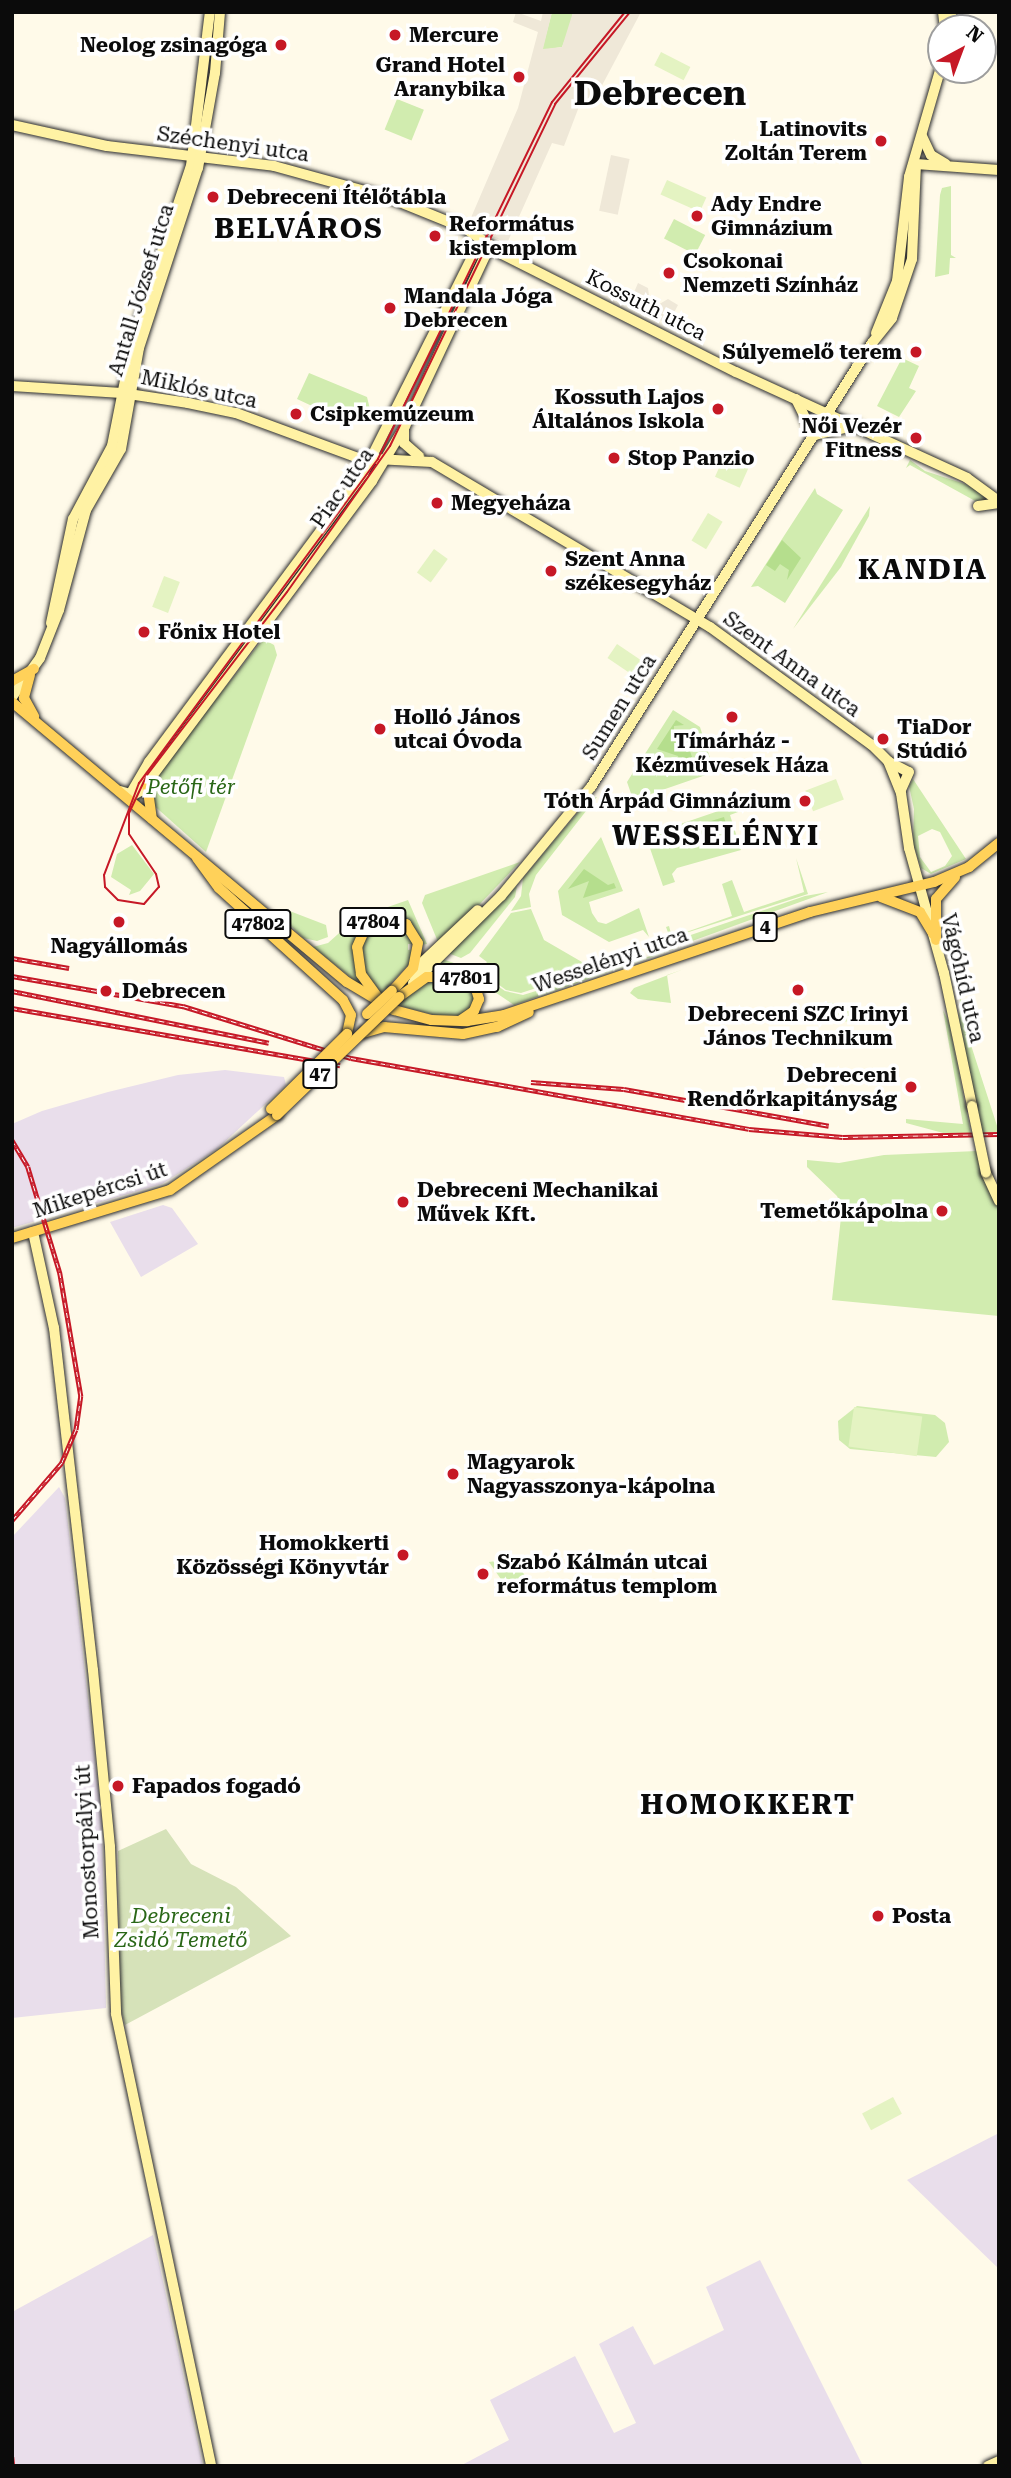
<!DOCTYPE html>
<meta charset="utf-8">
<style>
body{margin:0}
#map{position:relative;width:1011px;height:2478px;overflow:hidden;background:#fffae9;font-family:"Roboto Serif",serif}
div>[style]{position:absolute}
.industrial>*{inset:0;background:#e9deeb}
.green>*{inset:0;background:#d1ecaf;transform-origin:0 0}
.forest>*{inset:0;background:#b5de8d}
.cemetery>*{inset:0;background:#d6e2b9}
.pitch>*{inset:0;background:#e4f3c2;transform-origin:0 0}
.plaza>*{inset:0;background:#efe8d8;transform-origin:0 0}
.roads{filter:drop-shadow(0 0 2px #2d2d2d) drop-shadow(0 0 2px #2d2d2d)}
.secondary>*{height:10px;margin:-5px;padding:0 5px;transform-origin:5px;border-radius:5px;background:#fff2a4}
.primary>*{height:10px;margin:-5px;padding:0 5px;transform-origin:5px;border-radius:5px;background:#ffd159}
.tram>*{height:2px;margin:-1px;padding:0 1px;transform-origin:1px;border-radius:1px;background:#c61826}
.rail>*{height:4.5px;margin-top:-2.25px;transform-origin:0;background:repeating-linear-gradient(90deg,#fff 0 5px,#c61826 0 10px);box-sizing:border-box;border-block:2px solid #c61826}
.bridges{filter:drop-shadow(0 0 2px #2d2d2d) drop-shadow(0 0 2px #2d2d2d)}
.secondary-bridge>*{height:10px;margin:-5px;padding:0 5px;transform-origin:5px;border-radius:5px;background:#fff2a4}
.primary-bridge>*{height:10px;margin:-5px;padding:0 5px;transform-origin:5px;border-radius:5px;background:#ffd159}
.dots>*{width:19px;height:19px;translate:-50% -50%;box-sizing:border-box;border:4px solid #fff;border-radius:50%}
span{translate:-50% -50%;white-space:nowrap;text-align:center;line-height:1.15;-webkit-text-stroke:7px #fff;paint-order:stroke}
.shield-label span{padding:2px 5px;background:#fff;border:2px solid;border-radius:5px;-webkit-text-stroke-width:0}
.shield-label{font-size:19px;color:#0b0b0b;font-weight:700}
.poi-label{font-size:21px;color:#0b0b0b;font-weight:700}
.left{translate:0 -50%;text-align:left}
.right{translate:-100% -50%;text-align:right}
.street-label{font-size:21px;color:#0b0b0b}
.park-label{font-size:21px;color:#2a6717;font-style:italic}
.district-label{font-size:28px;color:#0b0b0b;font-weight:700;letter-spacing:2px}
.town-label{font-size:35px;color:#0b0b0b;font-weight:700}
.frame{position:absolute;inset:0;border:14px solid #0b0b0b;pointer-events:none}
.north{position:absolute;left:927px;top:14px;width:70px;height:70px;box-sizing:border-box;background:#fff;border:2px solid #9d9d9d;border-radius:50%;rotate:41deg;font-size:19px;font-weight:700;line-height:28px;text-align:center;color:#0b0b0b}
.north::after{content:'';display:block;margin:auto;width:24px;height:32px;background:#c61826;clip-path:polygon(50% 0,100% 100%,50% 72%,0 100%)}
</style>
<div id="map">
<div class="industrial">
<i style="clip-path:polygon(225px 1070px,284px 1077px,286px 1085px,217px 1149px,162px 1184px,12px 1228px,12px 1124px,42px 1111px,108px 1092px,178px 1075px)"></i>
<i style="clip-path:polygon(163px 1205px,172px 1208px,198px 1244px,141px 1277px,110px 1222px)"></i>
<i style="clip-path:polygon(59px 1487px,65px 1498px,102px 1820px,106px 2008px,12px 2018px,12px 1537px)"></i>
<i style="clip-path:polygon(999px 2133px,999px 2269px,907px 2180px)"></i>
<i style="clip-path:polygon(153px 2235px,203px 2466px,12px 2466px,12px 2312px)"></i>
<i style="clip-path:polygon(760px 2260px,863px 2466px,460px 2466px,509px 2440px,490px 2400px,575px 2356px,614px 2433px,636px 2423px,599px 2344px,633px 2326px,654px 2365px,724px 2330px,706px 2287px)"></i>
</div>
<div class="green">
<i style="clip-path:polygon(552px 12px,573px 12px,571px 25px,562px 47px,542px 50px)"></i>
<i style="left:397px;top:99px;width:29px;height:33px;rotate:22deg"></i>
<i style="clip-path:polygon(951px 186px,951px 255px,956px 258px,950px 258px,949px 274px,935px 277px,940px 195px,942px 188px)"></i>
<i style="left:674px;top:219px;width:35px;height:22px;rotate:27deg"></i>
<i style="clip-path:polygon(902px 358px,919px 366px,909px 388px,916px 391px,899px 417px,877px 406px)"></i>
<i style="clip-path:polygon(309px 373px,367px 397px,370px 409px,364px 420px,345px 413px,342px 420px,297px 399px)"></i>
<i style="clip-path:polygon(910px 460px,925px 471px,965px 484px,983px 494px,984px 500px,977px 502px,910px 465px,906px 468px)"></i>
<i style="clip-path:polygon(815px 488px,817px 494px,843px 510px,785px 603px,758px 586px,751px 587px)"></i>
<i style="clip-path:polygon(870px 506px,869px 516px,841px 567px,793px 629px)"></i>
<i style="clip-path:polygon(263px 639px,274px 645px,277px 655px,206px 852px,150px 802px,149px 785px)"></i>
<i style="clip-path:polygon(673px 710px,700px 727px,712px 764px,721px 762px,723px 769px,642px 797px,645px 805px,636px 808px,627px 782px)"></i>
<i style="clip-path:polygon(evenodd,913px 779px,966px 859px,931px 874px,921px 868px,913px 843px,914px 809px,909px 786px,913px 779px,932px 829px,940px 832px,952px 856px,945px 866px,931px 872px,920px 857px,918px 836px,932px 829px)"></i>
<i style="clip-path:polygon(597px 797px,536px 875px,529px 894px,531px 907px,511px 911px,521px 896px,523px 878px,589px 799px)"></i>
<i style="clip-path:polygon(736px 805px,738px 812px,730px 815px,741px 850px,677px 868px,672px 874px,675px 882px,663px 886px,643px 828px,651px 825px,654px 833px)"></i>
<i style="clip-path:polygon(601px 837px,623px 891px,589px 902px,592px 913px,598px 922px,606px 924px,639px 908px,649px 937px,643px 930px,609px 942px,562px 915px,558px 891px)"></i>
<i style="clip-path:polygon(132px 845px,154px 874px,140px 891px,129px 895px,131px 890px,111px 877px,117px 854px)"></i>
<i style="clip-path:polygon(796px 858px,808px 894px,670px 938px,666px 927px,669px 926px,672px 937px,732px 916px,722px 884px,732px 880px,744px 912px,804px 892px)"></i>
<i style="clip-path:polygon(520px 862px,478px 906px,438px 942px,422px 903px,425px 895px)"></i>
<i style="clip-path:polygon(517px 886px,515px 897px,470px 953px,461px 958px,448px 953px)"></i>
<i style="clip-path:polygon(828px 892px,684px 944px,682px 938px,805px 896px)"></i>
<i style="clip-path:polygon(408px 900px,427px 944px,421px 945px,404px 920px,361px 929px,364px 988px,313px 947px,328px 943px,356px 918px)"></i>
<i style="clip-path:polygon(531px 909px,544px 940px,594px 969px,521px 993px,506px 990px,480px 971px,487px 962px,479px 956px,511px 913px)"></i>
<i style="clip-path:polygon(287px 910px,326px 925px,328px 937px,317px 941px,303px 938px,282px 917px)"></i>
<i style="clip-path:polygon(399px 923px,416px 944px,408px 944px,408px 950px,414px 949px,409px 964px,380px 995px,366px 978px,361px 941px,375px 924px)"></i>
<i style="clip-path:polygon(680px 947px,514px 1005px,474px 978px,429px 972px,442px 959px,475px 970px,505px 991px,523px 995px)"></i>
<i style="clip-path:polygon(684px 969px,667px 975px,671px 1003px,638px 999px,630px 993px,634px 988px)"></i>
<i style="clip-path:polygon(460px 979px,474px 989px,475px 1006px,460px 1016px,435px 1015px,396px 1005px,426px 982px)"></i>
<i style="clip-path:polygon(960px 996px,970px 1042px,999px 1132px,982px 1133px,959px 1022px)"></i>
<i style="clip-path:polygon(943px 1010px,949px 1023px,971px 1134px,947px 1134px,906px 1123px,906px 1119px,963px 1124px)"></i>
<i style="clip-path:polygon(977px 1151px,999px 1207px,999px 1316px,832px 1300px,842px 1208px,837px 1196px,807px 1167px,807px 1160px,839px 1163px,884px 1155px)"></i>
<i style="clip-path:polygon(857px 1406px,935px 1415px,945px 1423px,949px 1442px,936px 1457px,850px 1449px,839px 1440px,838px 1421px)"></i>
<i style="clip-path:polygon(514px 1558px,530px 1584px,512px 1595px,489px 1562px)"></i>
</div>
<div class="forest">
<i style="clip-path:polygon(782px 540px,801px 558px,787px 580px,789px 570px,780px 564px,775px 571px,766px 565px)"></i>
<i style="clip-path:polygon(676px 720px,684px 725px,674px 726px,674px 740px,688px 745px,692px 757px,680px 767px,678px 756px,657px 749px)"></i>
<i style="clip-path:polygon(724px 817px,728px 831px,722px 835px,713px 824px,710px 834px,701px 827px,708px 840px,714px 841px,693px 843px,687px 838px,685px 829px)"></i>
<i style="clip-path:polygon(584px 869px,608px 885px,614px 883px,616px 888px,583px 898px,589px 881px,568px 889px)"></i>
</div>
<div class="cemetery">
<i style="clip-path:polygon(166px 1829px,191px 1864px,236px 1887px,291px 1936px,125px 2025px,120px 2007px,118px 1851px)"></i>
</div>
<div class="pitch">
<i style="left:661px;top:52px;width:33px;height:15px;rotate:27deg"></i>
<i style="left:667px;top:180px;width:43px;height:16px;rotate:24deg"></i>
<i style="left:726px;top:452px;width:27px;height:27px;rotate:24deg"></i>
<i style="left:708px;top:513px;width:17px;height:32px;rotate:31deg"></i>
<i style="left:434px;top:549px;width:17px;height:29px;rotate:36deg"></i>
<i style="left:164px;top:576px;width:17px;height:33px;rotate:21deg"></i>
<i style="left:617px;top:644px;width:29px;height:17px;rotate:34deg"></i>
<i style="left:836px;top:779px;width:22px;height:33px;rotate:69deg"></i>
<i style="left:826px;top:1002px;width:32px;height:17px;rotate:7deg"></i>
<i style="left:854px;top:1407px;width:69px;height:40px;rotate:8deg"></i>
<i style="left:893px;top:2097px;width:19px;height:35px;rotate:62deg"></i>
</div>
<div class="plaza">
<i style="clip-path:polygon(516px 12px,541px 21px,543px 12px,552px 12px,543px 49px,562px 47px,573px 12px,641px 12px,590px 108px,580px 104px,564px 146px,552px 143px,505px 248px,500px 240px,467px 227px,518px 108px,538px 32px,513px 22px)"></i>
<i style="left:611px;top:155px;width:19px;height:57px;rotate:12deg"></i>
<i style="clip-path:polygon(638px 283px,648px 288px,650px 303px,656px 306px,668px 299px,678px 305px,668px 324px,629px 304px)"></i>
</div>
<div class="roads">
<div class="secondary">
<i style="left:943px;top:12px;width:16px;rotate:83deg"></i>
<i style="left:951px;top:12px;width:16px;rotate:86deg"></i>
<i style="left:12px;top:125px;width:97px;rotate:12.5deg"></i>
<i style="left:107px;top:146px;width:168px;rotate:6.8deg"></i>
<i style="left:274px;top:166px;width:120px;rotate:15.4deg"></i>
<i style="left:390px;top:198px;width:82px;rotate:22.2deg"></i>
<i style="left:466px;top:229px;width:44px;rotate:34.8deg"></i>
<i style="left:502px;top:254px;width:262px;rotate:26.8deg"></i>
<i style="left:736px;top:372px;width:254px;rotate:24.6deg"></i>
<i style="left:967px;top:478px;width:39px;rotate:36deg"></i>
<i style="left:922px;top:136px;width:21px;rotate:65deg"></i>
<i style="left:931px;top:155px;width:17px;rotate:31deg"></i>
<i style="left:916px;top:164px;width:83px;rotate:4.1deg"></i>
<i style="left:876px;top:333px;width:56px;rotate:-68deg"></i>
<i style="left:897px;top:281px;width:105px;rotate:-83.4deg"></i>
<i style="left:909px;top:177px;width:115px;rotate:-73.8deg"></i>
<i style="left:12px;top:386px;width:110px;rotate:3.6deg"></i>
<i style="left:122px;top:393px;width:67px;rotate:8.6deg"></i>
<i style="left:188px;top:403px;width:49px;rotate:11.8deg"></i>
<i style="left:236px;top:413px;width:130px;rotate:20.2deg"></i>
<i style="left:358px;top:458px;width:74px;rotate:3.1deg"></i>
<i style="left:432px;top:462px;width:323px;rotate:30.7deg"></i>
<i style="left:710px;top:627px;width:200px;rotate:36.1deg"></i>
<i style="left:872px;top:745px;width:23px;rotate:45deg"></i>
<i style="left:888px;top:761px;width:35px;rotate:68deg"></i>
<i style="left:901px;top:793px;width:56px;rotate:81.7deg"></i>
<i style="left:909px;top:848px;width:130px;rotate:74.4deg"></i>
<i style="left:944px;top:973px;width:136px;rotate:78.1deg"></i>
<i style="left:796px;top:399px;width:41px;rotate:64.1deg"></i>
<i style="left:404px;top:429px;width:14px;rotate:90deg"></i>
<i style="left:404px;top:443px;width:20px;rotate:41deg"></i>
<i style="left:815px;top:435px;width:43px;rotate:-13.4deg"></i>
<i style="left:978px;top:506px;width:21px;rotate:-8deg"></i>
<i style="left:51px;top:623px;width:106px;rotate:-78.1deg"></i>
<i style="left:73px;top:519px;width:83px;rotate:-61.9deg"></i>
<i style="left:112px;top:446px;width:113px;rotate:-78.8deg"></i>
<i style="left:134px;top:335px;width:178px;rotate:-71.4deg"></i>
<i style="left:191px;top:166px;width:155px;rotate:-83deg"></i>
<i style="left:12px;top:697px;width:48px;rotate:-54.3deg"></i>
<i style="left:40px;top:658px;width:52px;rotate:-68.4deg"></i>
<i style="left:59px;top:610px;width:104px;rotate:-74.9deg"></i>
<i style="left:86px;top:510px;width:70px;rotate:-60.2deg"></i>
<i style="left:121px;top:449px;width:103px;rotate:-79.9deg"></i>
<i style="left:139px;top:348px;width:189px;rotate:-71.9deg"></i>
<i style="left:198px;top:168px;width:97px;rotate:-79.9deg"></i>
<i style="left:215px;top:73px;width:61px;rotate:-85.3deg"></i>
<i style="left:889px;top:762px;width:22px;rotate:27deg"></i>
<i style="left:909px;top:772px;width:20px;rotate:114deg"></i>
<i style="left:120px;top:791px;width:14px;rotate:17deg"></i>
<i style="left:133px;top:795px;width:9px;rotate:-27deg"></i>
<i style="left:141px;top:791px;width:387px;rotate:-53.3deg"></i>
<i style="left:372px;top:481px;width:64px;rotate:-59deg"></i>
<i style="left:405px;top:426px;width:200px;rotate:-64.8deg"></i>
<i style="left:128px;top:798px;width:42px;rotate:-59.7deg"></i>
<i style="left:149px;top:762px;width:359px;rotate:-53.4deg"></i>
<i style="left:363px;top:474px;width:263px;rotate:-63.3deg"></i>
<i style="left:410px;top:974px;width:93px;rotate:-43.3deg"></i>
<i style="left:413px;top:983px;width:124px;rotate:-44.7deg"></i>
<i style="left:501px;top:896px;width:141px;rotate:-50.5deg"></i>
<i style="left:591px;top:787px;width:525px;rotate:-57.67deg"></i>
<i style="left:872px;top:343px;width:32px;rotate:-51deg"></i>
<i style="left:892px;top:318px;width:62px;rotate:-71.3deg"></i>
<i style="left:912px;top:259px;width:95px;rotate:-87.6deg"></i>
<i style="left:986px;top:1173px;width:31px;rotate:65deg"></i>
<i style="left:33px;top:1232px;width:98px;rotate:77.7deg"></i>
<i style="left:54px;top:1328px;width:344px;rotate:83.5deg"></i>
<i style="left:93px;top:1670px;width:178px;rotate:84.5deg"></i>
<i style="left:110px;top:1847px;width:167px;rotate:87.9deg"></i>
<i style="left:116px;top:2014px;width:462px;rotate:78.1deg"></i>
<i style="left:988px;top:2466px;width:12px;rotate:-24deg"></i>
</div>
<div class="primary">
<i style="left:30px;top:675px;width:24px;rotate:105deg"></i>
<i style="left:24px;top:698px;width:21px;rotate:61deg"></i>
<i style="left:12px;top:681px;width:25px;rotate:-29deg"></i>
<i style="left:12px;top:702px;width:437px;rotate:39.9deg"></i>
<i style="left:347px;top:982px;width:55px;rotate:30.8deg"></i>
<i style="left:394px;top:1010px;width:39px;rotate:15deg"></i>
<i style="left:432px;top:1020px;width:35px;rotate:2deg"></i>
<i style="left:467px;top:1021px;width:37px;rotate:-9deg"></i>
<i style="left:504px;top:1015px;width:323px;rotate:-18.6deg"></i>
<i style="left:810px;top:912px;width:128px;rotate:-13.6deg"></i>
<i style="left:934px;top:882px;width:38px;rotate:-23deg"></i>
<i style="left:969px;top:867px;width:38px;rotate:-39deg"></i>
<i style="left:147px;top:784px;width:35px;rotate:82deg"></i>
<i style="left:197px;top:858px;width:37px;rotate:54deg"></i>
<i style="left:219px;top:888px;width:167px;rotate:42.1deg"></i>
<i style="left:343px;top:1000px;width:17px;rotate:62deg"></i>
<i style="left:351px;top:1015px;width:19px;rotate:102deg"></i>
<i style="left:881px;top:897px;width:42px;rotate:21deg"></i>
<i style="left:920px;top:912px;width:26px;rotate:59deg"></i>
<i style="left:936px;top:940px;width:41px;rotate:-90deg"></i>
<i style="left:936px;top:899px;width:29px;rotate:-49deg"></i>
<i style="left:399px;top:997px;width:34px;rotate:-36deg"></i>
<i style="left:427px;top:977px;width:37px"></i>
<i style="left:464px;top:977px;width:14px;rotate:39deg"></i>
<i style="left:475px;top:986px;width:14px;rotate:73deg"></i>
<i style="left:479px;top:999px;width:13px;rotate:113deg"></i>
<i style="left:474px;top:1011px;width:16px;rotate:145deg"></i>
<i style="left:379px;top:999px;width:31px;rotate:-126deg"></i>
<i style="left:361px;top:974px;width:27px;rotate:-98deg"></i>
<i style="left:357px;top:947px;width:22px;rotate:-66deg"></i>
<i style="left:366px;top:927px;width:20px;rotate:-24deg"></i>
<i style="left:384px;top:919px;width:23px;rotate:13deg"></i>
<i style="left:406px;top:924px;width:22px;rotate:58deg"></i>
<i style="left:418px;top:943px;width:25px;rotate:101deg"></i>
<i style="left:413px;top:968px;width:31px;rotate:132deg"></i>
<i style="left:363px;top:1033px;width:22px;rotate:-16deg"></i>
<i style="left:384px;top:1027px;width:79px;rotate:5.1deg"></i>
<i style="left:463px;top:1034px;width:35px;rotate:-12deg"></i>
<i style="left:497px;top:1027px;width:35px;rotate:-25deg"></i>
<i style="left:12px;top:1238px;width:165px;rotate:-16.9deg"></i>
<i style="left:170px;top:1190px;width:131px;rotate:-35deg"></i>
</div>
</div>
<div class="tram">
<i style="left:625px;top:12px;width:116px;rotate:129deg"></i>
<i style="left:552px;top:102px;width:397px;rotate:116deg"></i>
<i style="left:378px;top:459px;width:403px;rotate:126.4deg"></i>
<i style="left:139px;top:783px;width:98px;rotate:110.8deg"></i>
<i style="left:104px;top:875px;width:12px;rotate:85deg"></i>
<i style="left:105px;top:887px;width:18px;rotate:45deg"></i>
<i style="left:118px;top:900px;width:26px;rotate:9deg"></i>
<i style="left:144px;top:904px;width:23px;rotate:-49deg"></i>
<i style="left:159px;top:887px;width:13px;rotate:-103deg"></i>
<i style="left:156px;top:874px;width:48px;rotate:-124deg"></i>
<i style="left:129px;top:834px;width:21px;rotate:-90deg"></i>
<i style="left:129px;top:813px;width:42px;rotate:-64.7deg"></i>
<i style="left:147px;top:775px;width:230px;rotate:-52.6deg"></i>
<i style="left:287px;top:592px;width:179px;rotate:-54.8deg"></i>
<i style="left:390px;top:446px;width:380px;rotate:-64.2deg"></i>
<i style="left:555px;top:104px;width:119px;rotate:-50.8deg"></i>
</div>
<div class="rail">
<i style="left:12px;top:958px;width:58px;rotate:10deg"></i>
<i style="left:12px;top:976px;width:174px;rotate:10deg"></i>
<i style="left:183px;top:1006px;width:176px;rotate:17.2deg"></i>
<i style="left:351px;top:1058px;width:404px;rotate:10.1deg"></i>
<i style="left:749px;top:1129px;width:94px;rotate:4.9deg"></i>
<i style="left:843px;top:1137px;width:156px;rotate:-1.1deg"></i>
<i style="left:12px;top:991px;width:262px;rotate:11.4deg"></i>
<i style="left:12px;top:1008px;width:333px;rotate:9.9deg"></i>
<i style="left:531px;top:1082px;width:93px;rotate:4.3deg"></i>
<i style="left:624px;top:1089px;width:208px;rotate:10.2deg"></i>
<i style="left:12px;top:1140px;width:31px;rotate:59deg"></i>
<i style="left:28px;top:1167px;width:111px;rotate:73.2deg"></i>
<i style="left:60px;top:1273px;width:125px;rotate:80.3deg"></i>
<i style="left:81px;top:1396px;width:34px;rotate:98deg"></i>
<i style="left:76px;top:1430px;width:36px;rotate:113deg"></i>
<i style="left:62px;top:1463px;width:77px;rotate:130.8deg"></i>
<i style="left:12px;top:2457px;width:9px;rotate:84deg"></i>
</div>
<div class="bridges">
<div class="secondary-bridge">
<i style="left:972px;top:1106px;width:68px;rotate:78.2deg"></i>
</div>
<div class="primary-bridge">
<i style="left:367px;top:1014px;width:34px;rotate:-43deg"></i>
<i style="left:271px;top:1109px;width:107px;rotate:-44.6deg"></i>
<i style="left:277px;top:1115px;width:170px;rotate:-44deg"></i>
</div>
</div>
<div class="dots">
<i style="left:395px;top:35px;background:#c61826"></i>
<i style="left:281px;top:45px;background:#c61826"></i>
<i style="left:519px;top:77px;background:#c61826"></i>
<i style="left:881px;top:141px;background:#c61826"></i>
<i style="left:213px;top:197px;background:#c61826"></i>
<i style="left:697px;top:216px;background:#c61826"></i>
<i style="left:435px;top:236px;background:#c61826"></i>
<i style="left:669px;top:273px;background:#c61826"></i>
<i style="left:390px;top:308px;background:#c61826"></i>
<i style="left:916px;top:352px;background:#c61826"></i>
<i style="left:718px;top:409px;background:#c61826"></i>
<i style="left:296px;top:414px;background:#c61826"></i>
<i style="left:916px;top:438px;background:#c61826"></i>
<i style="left:614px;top:458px;background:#c61826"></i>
<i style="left:437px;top:503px;background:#c61826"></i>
<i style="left:551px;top:571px;background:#c61826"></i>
<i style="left:144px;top:632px;background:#c61826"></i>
<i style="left:732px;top:717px;background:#c61826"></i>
<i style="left:380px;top:729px;background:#c61826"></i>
<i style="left:883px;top:739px;background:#c61826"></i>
<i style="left:805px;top:801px;background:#c61826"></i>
<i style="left:119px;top:922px;background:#c61826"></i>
<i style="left:798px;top:990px;background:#c61826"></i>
<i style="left:106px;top:991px;background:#c61826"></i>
<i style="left:911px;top:1087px;background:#c61826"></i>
<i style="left:403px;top:1202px;background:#c61826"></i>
<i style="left:942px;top:1211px;background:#c61826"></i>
<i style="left:453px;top:1474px;background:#c61826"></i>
<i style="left:403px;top:1555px;background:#c61826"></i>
<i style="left:483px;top:1574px;background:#c61826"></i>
<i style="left:118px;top:1786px;background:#c61826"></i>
<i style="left:878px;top:1916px;background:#c61826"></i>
</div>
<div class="shield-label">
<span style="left:373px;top:922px">47804</span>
<span style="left:258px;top:924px">47802</span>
<span style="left:765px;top:927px">4</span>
<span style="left:466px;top:978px">47801</span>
<span style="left:320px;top:1074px">47</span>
</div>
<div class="poi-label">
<span class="left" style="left:409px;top:35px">Mercure</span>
<span class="right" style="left:267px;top:45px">Neolog zsinagóga</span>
<span class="right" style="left:505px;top:77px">Grand Hotel<br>Aranybika</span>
<span class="right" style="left:867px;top:141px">Latinovits<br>Zoltán Terem</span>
<span class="left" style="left:227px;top:197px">Debreceni Ítélőtábla</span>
<span class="left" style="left:711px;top:216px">Ady Endre<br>Gimnázium</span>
<span class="left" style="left:449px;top:236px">Református<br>kistemplom</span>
<span class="left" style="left:683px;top:273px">Csokonai<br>Nemzeti Színház</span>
<span class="left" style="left:404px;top:308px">Mandala Jóga<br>Debrecen</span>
<span class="right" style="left:902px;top:352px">Súlyemelő terem</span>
<span class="right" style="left:704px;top:409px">Kossuth Lajos<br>Általános Iskola</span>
<span class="left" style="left:310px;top:414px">Csipkemúzeum</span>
<span class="right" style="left:902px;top:438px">Női Vezér<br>Fitness</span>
<span class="left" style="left:628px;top:458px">Stop Panzio</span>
<span class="left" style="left:451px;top:503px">Megyeháza</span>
<span class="left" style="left:565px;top:571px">Szent Anna<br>székesegyház</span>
<span class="left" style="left:158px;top:632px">Főnix Hotel</span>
<span class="left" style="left:394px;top:729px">Holló János<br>utcai Óvoda</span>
<span class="left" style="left:897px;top:739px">TiaDor<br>Stúdió</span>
<span style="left:732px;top:753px">Tímárház -<br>Kézművesek Háza</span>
<span class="right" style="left:791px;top:801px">Tóth Árpád Gimnázium</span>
<span style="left:119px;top:946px">Nagyállomás</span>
<span class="left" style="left:122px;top:991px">Debrecen</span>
<span style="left:798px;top:1026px">Debreceni SZC Irinyi<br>János Technikum</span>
<span class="right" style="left:897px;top:1087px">Debreceni<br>Rendőrkapitányság</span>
<span class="left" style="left:417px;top:1202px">Debreceni Mechanikai<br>Művek Kft.</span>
<span class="right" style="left:928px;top:1211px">Temetőkápolna</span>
<span class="left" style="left:467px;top:1474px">Magyarok<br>Nagyasszonya-kápolna</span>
<span class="right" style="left:389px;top:1555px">Homokkerti<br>Közösségi Könyvtár</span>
<span class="left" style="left:497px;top:1574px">Szabó Kálmán utcai<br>református templom</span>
<span class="left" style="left:132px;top:1786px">Fapados fogadó</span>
<span class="left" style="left:892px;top:1916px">Posta</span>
</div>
<div class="street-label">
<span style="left:233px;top:144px;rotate:8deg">Széchenyi utca</span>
<span style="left:141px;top:290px;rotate:-73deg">Antall József utca</span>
<span style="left:646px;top:305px;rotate:27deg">Kossuth utca</span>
<span style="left:199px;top:389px;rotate:12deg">Miklós utca</span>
<span style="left:342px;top:488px;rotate:-55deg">Piac utca</span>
<span style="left:792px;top:664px;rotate:36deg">Szent Anna utca</span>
<span style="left:619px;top:707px;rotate:-58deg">Sumen utca</span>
<span style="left:610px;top:960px;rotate:-19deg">Wesselényi utca</span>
<span style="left:963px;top:978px;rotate:77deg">Vágóhíd utca</span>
<span style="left:100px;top:1190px;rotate:-18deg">Mikepércsi út</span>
<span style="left:87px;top:1852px;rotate:-93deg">Monostorpályi út</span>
</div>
<div class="park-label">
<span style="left:191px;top:787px">Petőfi tér</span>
<span style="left:181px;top:1928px">Debreceni<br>Zsidó Temető</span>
</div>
<div class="district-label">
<span style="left:299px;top:229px">BELVÁROS</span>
<span style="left:923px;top:570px">KANDIA</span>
<span style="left:716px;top:836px">WESSELÉNYI</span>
<span style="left:748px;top:1805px">HOMOKKERT</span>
</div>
<div class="town-label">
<span style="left:660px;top:94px">Debrecen</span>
</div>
<div class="frame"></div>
<div class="north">N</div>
</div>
